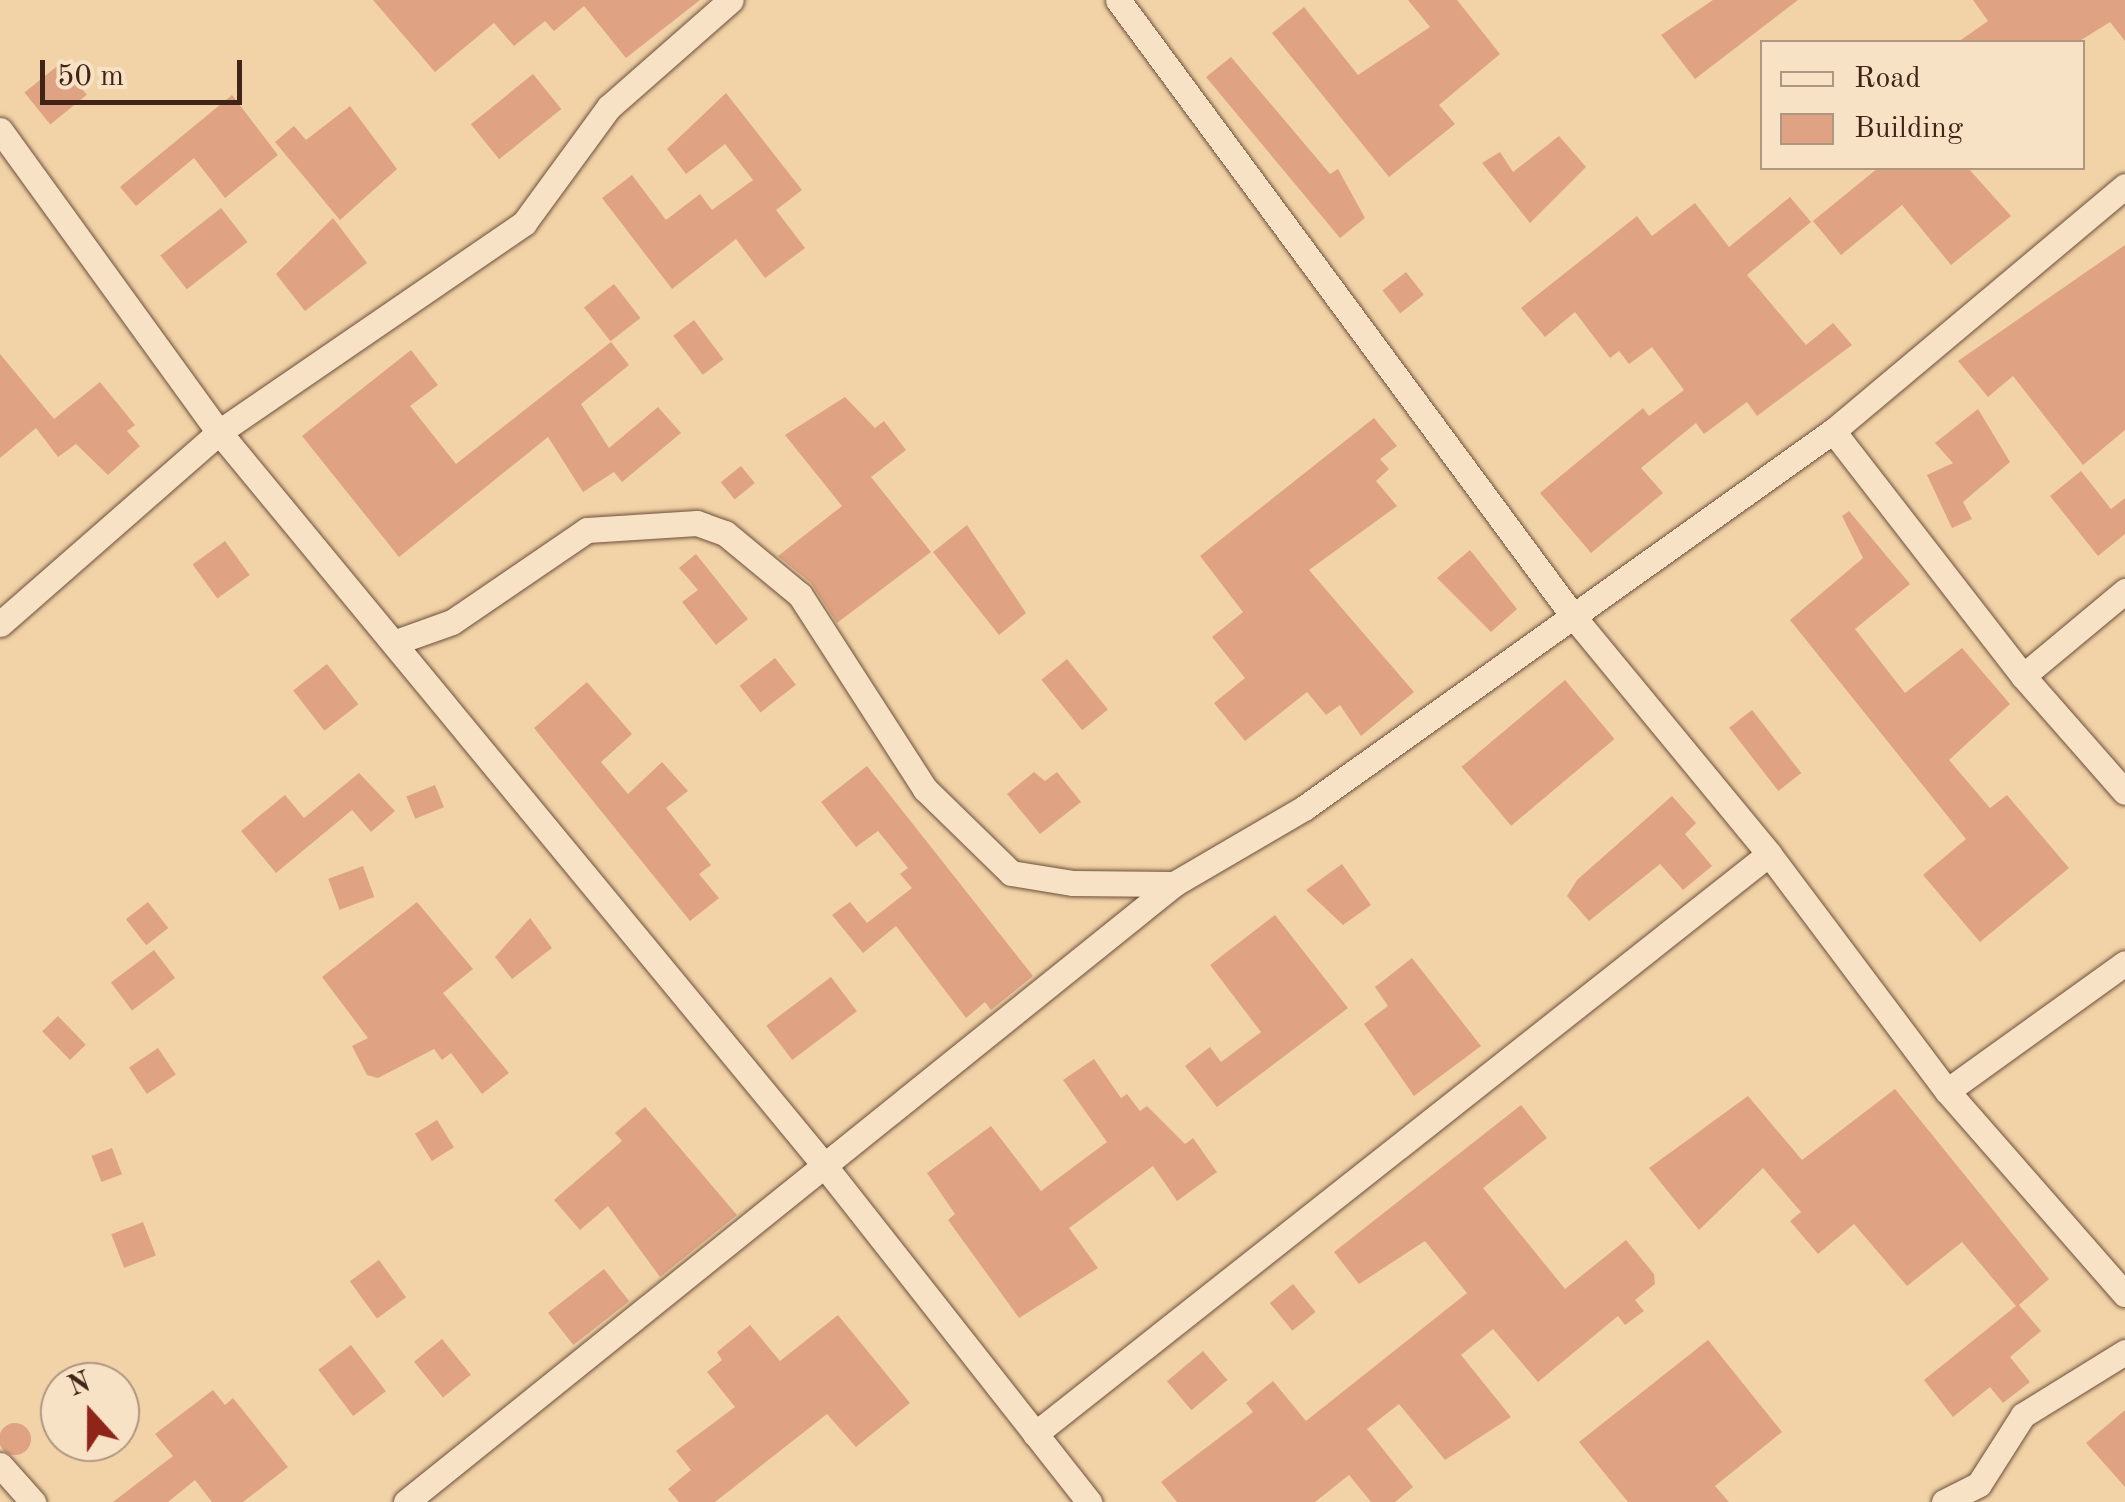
<!DOCTYPE html>
<style>
body{margin:0}
#map{position:relative;width:2125px;height:1502px;overflow:hidden;background:#f2d3a7;font-family:"Old Standard TT",serif}
div>[style]{position:absolute}
.building>*{inset:0;background:#dfa383;transform-origin:0 0}
.round{border-radius:50%}
.roads{filter:drop-shadow(0 0 2px #6d503b) drop-shadow(0 0 2px #6d503b)}
.street>*{height:25px;margin:-12.5px;padding:0 12.5px;transform-origin:12.5px;border-radius:12.5px;background:#f7e2c6}
span{translate:-50% -50%;white-space:nowrap;text-align:center;line-height:1.15;-webkit-text-stroke:9px #f7e2c6;paint-order:stroke}
.legend{position:absolute;left:1760px;top:40px;width:325px;height:130px;box-sizing:border-box;background:#f7e2c6;border:2px solid #ae9680;margin:0;padding:12px 18px;list-style:none;font-size:30px;color:#412417}
.legend li{display:flex;align-items:center;gap:20px;height:50px}
.legend b{width:50px;border:2px solid #ae9680}
.north{position:absolute;left:40px;top:1362px;width:100px;height:100px;box-sizing:border-box;background:#f7e2c6;border:2px solid #ae9680;border-radius:50%;rotate:339deg;font-size:28px;font-weight:700;line-height:40px;text-align:center;color:#412417}
.north::after{content:'';display:block;margin:auto;width:35px;height:45px;background:#8f2418;clip-path:polygon(50% 0,100% 100%,50% 72%,0 100%)}
.scale{position:absolute;left:40px;top:60px;width:202px;height:45px;box-sizing:border-box;border:5px solid #412417;border-top:0;padding-left:12px;font-size:30px;line-height:35px;white-space:nowrap;color:#412417;-webkit-text-stroke:8px #f7e2c6;paint-order:stroke}
</style>
<div id="map">
<div class="building">
<i style="clip-path:polygon(373px 0,700px 0,626px 58px,584px 6px,554px 31px,545px 21px,514px 46px,494px 23px,435px 72px)"></i>
<i style="clip-path:polygon(1408px 0,1457px 0,1500px 54px,1439px 105px,1455px 124px,1389px 177px,1272px 33px,1304px 7px,1358px 75px,1430px 27px)"></i>
<i style="clip-path:polygon(1713px 0,1798px 0,1695px 79px,1661px 35px)"></i>
<i style="clip-path:polygon(1973px 0,2125px 0,2125px 41px,2110px 22px,2078px 42px,1958px 42px,1988px 21px)"></i>
<i style="clip-path:polygon(1231px 57px,1330px 174px,1338px 169px,1365px 218px,1340px 238px,1206px 77px)"></i>
<i style="left:61px;top:63px;width:41px;height:47px;rotate:51deg"></i>
<i style="left:533px;top:74px;width:45px;height:80px;rotate:51deg"></i>
<i style="clip-path:polygon(726px 93px,802px 190px,776px 210px,805px 248px,765px 278px,736px 239px,672px 289px,602px 198px,632px 175px,666px 220px,700px 194px,712px 210px,753px 180px,725px 144px,686px 174px,667px 149px)"></i>
<i style="clip-path:polygon(232px 95px,278px 155px,225px 198px,194px 158px,136px 206px,120px 187px)"></i>
<i style="clip-path:polygon(350px 106px,397px 169px,340px 220px,275px 142px,294px 126px,306px 140px)"></i>
<i style="clip-path:polygon(1559px 136px,1586px 167px,1530px 223px,1482px 163px,1500px 152px,1513px 172px)"></i>
<i style="clip-path:polygon(1878px 168px,1968px 168px,2011px 216px,1951px 265px,1902px 205px,1841px 255px,1813px 221px)"></i>
<i style="clip-path:polygon(1790px 197px,1811px 222px,1747px 275px,1806px 345px,1833px 323px,1852px 345px,1757px 416px,1747px 402px,1704px 434px,1696px 423px,1641px 468px,1663px 493px,1591px 553px,1540px 493px,1643px 408px,1649px 416px,1684px 390px,1652px 347px,1629px 364px,1619px 351px,1610px 358px,1575px 312px,1545px 337px,1521px 308px,1637px 216px,1652px 236px,1695px 203px,1729px 247px)"></i>
<i style="left:221px;top:208px;width:43px;height:77px;rotate:52deg"></i>
<i style="clip-path:polygon(333px 218px,367px 263px,305px 311px,276px 274px)"></i>
<i style="clip-path:polygon(2125px 245px,2125px 430px,2083px 465px,2013px 376px,1988px 397px,1958px 361px)"></i>
<i style="left:1406px;top:272px;width:29px;height:30px;rotate:52deg"></i>
<i style="left:614px;top:284px;width:43px;height:38px;rotate:52deg"></i>
<i style="left:694px;top:320px;width:49px;height:26px;rotate:53deg"></i>
<i style="clip-path:polygon(611px 342px,629px 365px,581px 404px,609px 448px,658px 407px,681px 433px,622px 482px,614px 472px,583px 492px,548px 437px,399px 557px,302px 436px,411px 350px,438px 385px,410px 406px,456px 464px)"></i>
<i style="clip-path:polygon(0 354px,54px 419px,100px 382px,135px 425px,127px 431px,140px 446px,108px 475px,76px 444px,58px 457px,36px 428px,0 458px)"></i>
<i style="clip-path:polygon(845px 397px,875px 428px,884px 421px,906px 450px,871px 477px,931px 552px,837px 623px,811px 583px,778px 556px,842px 506px,785px 435px)"></i>
<i style="clip-path:polygon(1978px 409px,2010px 462px,1963px 502px,1972px 519px,1952px 528px,1927px 475px,1953px 463px,1935px 443px)"></i>
<i style="clip-path:polygon(1374px 418px,1397px 446px,1380px 459px,1389px 469px,1376px 481px,1397px 506px,1309px 570px,1414px 692px,1361px 736px,1340px 705px,1326px 715px,1307px 692px,1245px 741px,1214px 703px,1245px 678px,1212px 637px,1243px 612px,1200px 556px)"></i>
<i style="left:741px;top:466px;width:22px;height:26px;rotate:51deg"></i>
<i style="clip-path:polygon(2081px 471px,2111px 509px,2125px 498px,2125px 534px,2098px 556px,2050px 496px)"></i>
<i style="clip-path:polygon(1849px 511px,1910px 584px,1855px 629px,1905px 693px,1962px 648px,2010px 704px,1949px 760px,1990px 808px,2007px 795px,2069px 868px,1980px 942px,1923px 875px,1966px 839px,1790px 620px,1863px 558px,1842px 516px)"></i>
<i style="clip-path:polygon(967px 525px,1026px 613px,999px 635px,933px 552px)"></i>
<i style="left:225px;top:541px;width:42px;height:40px;rotate:54deg"></i>
<i style="clip-path:polygon(1470px 550px,1517px 609px,1491px 632px,1437px 578px)"></i>
<i style="clip-path:polygon(696px 554px,748px 619px,716px 645px,682px 602px,698px 590px,679px 568px)"></i>
<i style="left:775px;top:658px;width:34px;height:45px;rotate:52deg"></i>
<i style="left:1067px;top:659px;width:65px;height:33px;rotate:51deg"></i>
<i style="left:327px;top:664px;width:51px;height:43px;rotate:52deg"></i>
<i style="left:1565px;top:680px;width:77px;height:135px;rotate:50deg"></i>
<i style="clip-path:polygon(587px 682px,632px 734px,601px 762px,628px 794px,662px 762px,688px 791px,666px 808px,711px 865px,699px 874px,719px 898px,690px 921px,534px 728px)"></i>
<i style="left:1752px;top:710px;width:80px;height:29px;rotate:52deg"></i>
<i style="clip-path:polygon(867px 766px,1033px 976px,991px 1010px,985px 1002px,966px 1018px,896px 926px,863px 953px,832px 915px,850px 902px,867px 923px,912px 888px,900px 874px,908px 868px,878px 831px,856px 847px,821px 802px)"></i>
<i style="clip-path:polygon(1034px 772px,1045px 781px,1057px 772px,1081px 802px,1040px 834px,1007px 794px)"></i>
<i style="clip-path:polygon(359px 773px,395px 811px,371px 832px,352px 810px,276px 873px,241px 831px,285px 795px,304px 818px)"></i>
<i style="left:435px;top:785px;width:24px;height:31px;rotate:68deg"></i>
<i style="clip-path:polygon(1672px 796px,1696px 823px,1685px 834px,1712px 866px,1683px 890px,1660px 864px,1589px 921px,1567px 896px,1577px 880px)"></i>
<i style="clip-path:polygon(1342px 864px,1371px 905px,1343px 925px,1306px 890px)"></i>
<i style="left:363px;top:866px;width:33px;height:37px;rotate:70deg"></i>
<i style="left:148px;top:902px;width:33px;height:28px;rotate:52deg"></i>
<i style="clip-path:polygon(417px 902px,473px 969px,443px 993px,509px 1073px,482px 1094px,451px 1053px,442px 1060px,434px 1049px,378px 1078px,367px 1075px,352px 1046px,368px 1038px,322px 977px)"></i>
<i style="clip-path:polygon(1275px 915px,1348px 1008px,1217px 1107px,1185px 1066px,1210px 1047px,1221px 1062px,1261px 1032px,1210px 965px)"></i>
<i style="clip-path:polygon(530px 918px,552px 948px,512px 979px,495px 957px)"></i>
<i style="left:154px;top:950px;width:35px;height:54px;rotate:53deg"></i>
<i style="clip-path:polygon(1412px 958px,1481px 1046px,1414px 1096px,1364px 1024px,1388px 1006px,1375px 987px)"></i>
<i style="left:831px;top:977px;width:43px;height:81px;rotate:53deg"></i>
<i style="left:58px;top:1016px;width:40px;height:22px;rotate:46deg"></i>
<i style="left:158px;top:1048px;width:32px;height:35px;rotate:56deg"></i>
<i style="clip-path:polygon(1094px 1059px,1121px 1098px,1127px 1094px,1140px 1111px,1147px 1106px,1185px 1144px,1193px 1138px,1217px 1172px,1177px 1201px,1153px 1166px,1069px 1228px,1098px 1268px,1019px 1318px,948px 1220px,955px 1214px,927px 1173px,991px 1126px,1041px 1191px,1107px 1142px,1063px 1080px)"></i>
<i style="clip-path:polygon(1895px 1089px,2049px 1279px,2019px 1305px,2041px 1331px,2010px 1357px,2030px 1382px,2003px 1403px,1990px 1387px,1953px 1417px,1924px 1380px,2016px 1306px,1962px 1242px,1907px 1286px,1854px 1224px,1818px 1254px,1790px 1221px,1801px 1212px,1763px 1168px,1699px 1230px,1649px 1168px,1748px 1096px,1802px 1160px)"></i>
<i style="clip-path:polygon(1521px 1105px,1547px 1138px,1483px 1188px,1565px 1289px,1626px 1240px,1654px 1274px,1655px 1284px,1635px 1300px,1644px 1311px,1625px 1325px,1618px 1316px,1538px 1382px,1493px 1329px,1461px 1355px,1511px 1417px,1445px 1460px,1399px 1404px,1367px 1429px,1413px 1487px,1395px 1502px,1371px 1502px,1349px 1475px,1315px 1502px,1177px 1502px,1161px 1482px,1253px 1412px,1246px 1403px,1273px 1381px,1306px 1421px,1467px 1293px,1425px 1241px,1359px 1284px,1334px 1252px)"></i>
<i style="clip-path:polygon(645px 1107px,737px 1215px,660px 1277px,608px 1206px,580px 1230px,554px 1200px,622px 1141px,615px 1133px)"></i>
<i style="left:437px;top:1120px;width:32px;height:26px;rotate:58deg"></i>
<i style="left:112px;top:1148px;width:28px;height:22px;rotate:69deg"></i>
<i style="left:143px;top:1222px;width:36px;height:34px;rotate:69deg"></i>
<i style="left:379px;top:1260px;width:46px;height:36px;rotate:54deg"></i>
<i style="left:604px;top:1269px;width:41px;height:71px;rotate:52deg"></i>
<i style="left:1293px;top:1284px;width:36px;height:30px;rotate:51deg"></i>
<i style="clip-path:polygon(838px 1315px,910px 1403px,856px 1447px,827px 1414px,715px 1502px,679px 1502px,668px 1489px,691px 1470px,676px 1451px,735px 1407px,707px 1372px,722px 1360px,717px 1352px,750px 1325px,780px 1361px)"></i>
<i style="left:442px;top:1339px;width:46px;height:36px;rotate:51deg"></i>
<i style="clip-path:polygon(1708px 1340px,1782px 1432px,1715px 1486px,1729px 1502px,1628px 1502px,1579px 1442px)"></i>
<i style="left:351px;top:1345px;width:58px;height:41px;rotate:53deg"></i>
<i style="left:1203px;top:1351px;width:38px;height:47px;rotate:50deg"></i>
<i style="clip-path:polygon(213px 1390px,225px 1405px,233px 1398px,288px 1467px,243px 1502px,212px 1502px,195px 1480px,168px 1502px,113px 1502px,173px 1456px,155px 1434px)"></i>
<i style="clip-path:polygon(2125px 1410px,2125px 1487px,2086px 1443px)"></i>
<i class="round" style="left:-1px;top:1423px;width:32px;height:32px"></i>
</div>
<div class="roads">
<div class="street">
<i style="left:1118px;top:0;width:766px;rotate:53.55deg"></i>
<i style="left:1573px;top:616px;width:308px;rotate:50.5deg"></i>
<i style="left:1769px;top:854px;width:296px;rotate:53.1deg"></i>
<i style="left:1947px;top:1091px;width:270px;rotate:48.8deg"></i>
<i style="left:0;top:130px;width:373px;rotate:54.1deg"></i>
<i style="left:219px;top:432px;width:950px;rotate:50.46deg"></i>
<i style="left:824px;top:1165px;width:429px;rotate:51.8deg"></i>
<i style="left:1833px;top:431px;width:310px;rotate:52.2deg"></i>
<i style="left:2023px;top:676px;width:154px;rotate:48.7deg"></i>
<i style="left:0;top:624px;width:291px;rotate:-41.2deg"></i>
<i style="left:219px;top:432px;width:370px;rotate:-34.4deg"></i>
<i style="left:524px;top:223px;width:144px;rotate:-53.8deg"></i>
<i style="left:609px;top:107px;width:162px;rotate:-41.3deg"></i>
<i style="left:396px;top:642px;width:59px;rotate:-19.7deg"></i>
<i style="left:452px;top:622px;width:163px;rotate:-34.3deg"></i>
<i style="left:587px;top:530px;width:110px;rotate:-3.6deg"></i>
<i style="left:697px;top:523px;width:30px;rotate:20deg"></i>
<i style="left:725px;top:533px;width:97px;rotate:39.6deg"></i>
<i style="left:800px;top:595px;width:231px;rotate:57.2deg"></i>
<i style="left:925px;top:789px;width:120px;rotate:44.3deg"></i>
<i style="left:1011px;top:873px;width:63px;rotate:9.2deg"></i>
<i style="left:1073px;top:883px;width:101px;rotate:0.6deg"></i>
<i style="left:2023px;top:676px;width:133px;rotate:-39.8deg"></i>
<i style="left:1947px;top:1091px;width:219px;rotate:-35.7deg"></i>
<i style="left:1035px;top:1434px;width:935px;rotate:-38.32deg"></i>
<i style="left:0;top:1465px;width:50px;rotate:48.3deg"></i>
<i style="left:406px;top:1502px;width:986px;rotate:-38.82deg"></i>
<i style="left:1174px;top:884px;width:151px;rotate:-30.3deg"></i>
<i style="left:1304px;top:808px;width:650px;rotate:-35.48deg"></i>
<i style="left:1833px;top:431px;width:381px;rotate:-40deg"></i>
<i style="left:1944px;top:1502px;width:39px;rotate:-27deg"></i>
<i style="left:1979px;top:1484px;width:82px;rotate:-57.5deg"></i>
<i style="left:2023px;top:1415px;width:120px;rotate:-31.7deg"></i>
</div>
</div>
<ul class="legend">
<li><b style="height:12px;background:#f7e2c6"></b>Road</li>
<li><b style="height:28px;background:#dfa383"></b>Building</li>
</ul>
<div class="north">N</div>
<div class="scale">50 m</div>
</div>
